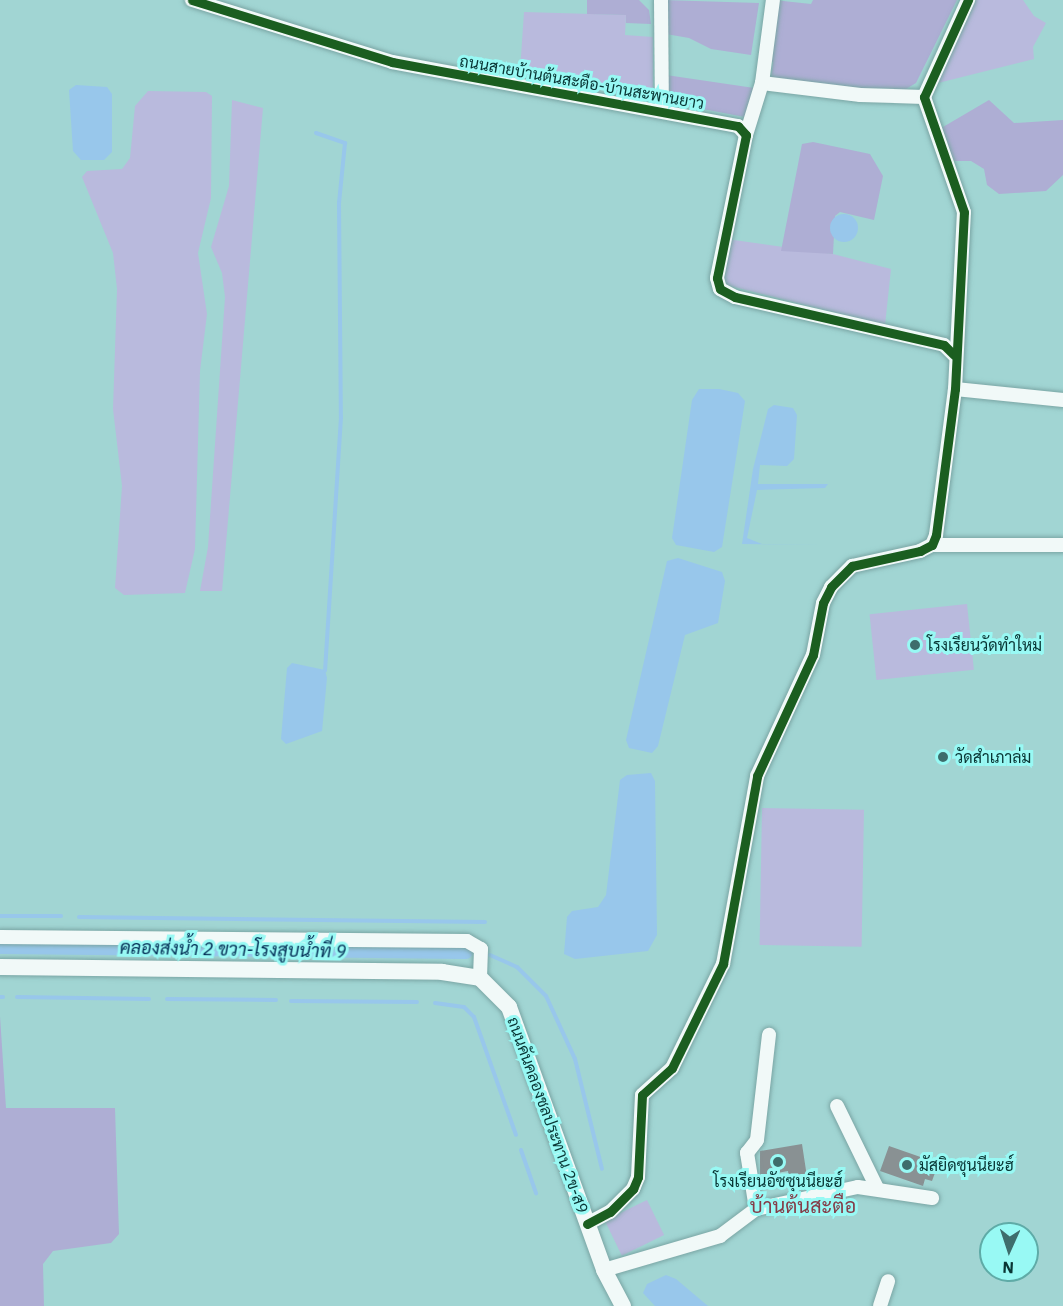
<!DOCTYPE html>
<meta charset="utf-8">
<style>
body{margin:0}
#map{position:relative;width:1063px;height:1306px;overflow:hidden;background:#a1d5d3;font-family:"IBM Plex Sans",Sarabun,sans-serif}
div>[style]{position:absolute}
.green>*{inset:0;background:#b9badd;transform-origin:0 0}
.forest>*{inset:0;background:#aeaed4}
.water>*{inset:0;background:#98c7eb}
.round{border-radius:50%}
.stream>*{height:4px;margin:-2px;padding:0 2px;transform-origin:2px;border-radius:2px;background:#98c7eb}
.canal>*{height:14px;margin:-7px;padding:0 7px;transform-origin:7px;border-radius:7px;background:#98c7eb}
.building>*{inset:0;background:#899193}
.roads{filter:drop-shadow(0 0 2px #7aa5a4) drop-shadow(0 0 2px #7aa5a4)}
.minor>*{height:14px;margin:-7px;padding:0 7px;transform-origin:7px;border-radius:7px;background:#f1f9f8}
.tertiary>*{height:16px;margin:-8px;padding:0 8px;transform-origin:8px;border-radius:8px;background:#f1f9f8}
.cycleway>*{height:9px;margin:-4.5px;padding:0 4.5px;transform-origin:4.5px;border-radius:4.5px;background:#1b5e20}
.dots>*{width:16px;height:16px;translate:-50% -50%;box-sizing:border-box;border:3px solid #98f9f4;border-radius:50%}
span{translate:-50% -50%;white-space:nowrap;text-align:center;line-height:1.15;-webkit-text-stroke:6px #98f9f4;paint-order:stroke}
.street-label{font-size:16px;color:#093534}
.poi-label{font-size:16px;color:#093534}
.left{translate:0 -50%;text-align:left}
.water-label{font-size:18px;color:#012b53;font-style:italic}
.quarter-label{font-size:20px;color:#853c48}
.north{position:absolute;left:979px;top:1222px;width:60px;height:60px;box-sizing:border-box;background:#98f9f4;border:2px solid #5faba7;border-radius:50%;rotate:183deg;font-size:16px;font-weight:700;line-height:24px;text-align:center;color:#093534}
.north::after{content:'';display:block;margin:auto;width:21px;height:27px;background:#3e6d6c;clip-path:polygon(50% 0,100% 100%,50% 72%,0 100%)}
</style>
<div id="map">
<div class="green">
<i style="clip-path:polygon(973px 0,1023px 0,1034px 16px,1046px 23px,1033px 47px,1034px 59px,934px 84px)"></i>
<i style="clip-path:polygon(524px 12px,626px 15px,625px 35px,653px 37px,653px 93px,644px 98px,527px 76px,520px 71px)"></i>
<i style="clip-path:polygon(148px 91px,206px 92px,212px 96px,211px 198px,198px 253px,207px 314px,200px 371px,195px 549px,185px 593px,124px 595px,115px 588px,122px 486px,113px 409px,117px 289px,113px 253px,82px 177px,87px 171px,122px 169px,130px 158px,135px 106px)"></i>
<i style="clip-path:polygon(232px 100px,263px 108px,222px 591px,200px 591px,208px 547px,225px 297px,222px 273px,211px 247px,229px 186px)"></i>
<i style="clip-path:polygon(727px 239px,833px 254px,891px 269px,885px 325px,726px 285px,720px 273px)"></i>
<i style="left:967px;top:604px;width:66px;height:98px;rotate:84deg"></i>
<i style="left:762px;top:808px;width:102px;height:137px;rotate:1deg"></i>
<i style="left:647px;top:1200px;width:39px;height:47px;rotate:64deg"></i>
</div>
<div class="forest">
<i style="clip-path:polygon(587px 0,639px 0,649px 10px,651px 24px,626px 23px,626px 15px,587px 14px)"></i>
<i style="clip-path:polygon(663px 0,759px 3px,751px 55px,711px 49px,689px 38px,666px 34px)"></i>
<i style="clip-path:polygon(774px 0,811px 4px,813px 0,957px 0,916px 83px,906px 89px,832px 88px,771px 78px,773px 62px,763px 60px)"></i>
<i style="clip-path:polygon(666px 75px,761px 89px,755px 119px,666px 102px)"></i>
<i style="clip-path:polygon(989px 100px,1014px 123px,1063px 120px,1063px 175px,1046px 191px,999px 194px,987px 185px,984px 169px,971px 161px,953px 161px,938px 136px,943px 127px)"></i>
<i style="clip-path:polygon(813px 142px,870px 154px,883px 176px,874px 220px,840px 212px,835px 216px,833px 254px,781px 251px,802px 144px)"></i>
<i style="clip-path:polygon(0 1016px,6px 1108px,115px 1108px,119px 1234px,111px 1243px,53px 1251px,43px 1264px,44px 1306px,0 1306px)"></i>
</div>
<div class="water">
<i style="clip-path:polygon(76px 85px,107px 87px,112px 94px,112px 152px,104px 160px,81px 160px,73px 151px,69px 90px)"></i>
<i class="round" style="left:830px;top:214px;width:28px;height:28px"></i>
<i style="clip-path:polygon(699px 389px,719px 389px,738px 393px,745px 401px,722px 547px,714px 552px,676px 545px,672px 538px,692px 400px)"></i>
<i style="clip-path:polygon(774px 405px,793px 408px,797px 415px,794px 459px,787px 466px,760px 465px,758px 484px,828px 484px,825px 488px,757px 490px,747px 538px,762px 544px,824px 545px,742px 544px,753px 469px,768px 409px)"></i>
<i style="clip-path:polygon(678px 558px,722px 572px,725px 581px,718px 623px,685px 635px,658px 746px,652px 753px,629px 748px,626px 740px,667px 561px)"></i>
<i style="clip-path:polygon(292px 663px,325px 670px,327px 678px,322px 731px,286px 744px,281px 739px,287px 668px)"></i>
<i style="clip-path:polygon(651px 773px,655px 781px,657px 935px,648px 951px,575px 959px,564px 954px,567px 917px,572px 911px,598px 907px,606px 895px,620px 780px,627px 775px)"></i>
<i style="clip-path:polygon(666px 1275px,676px 1279px,708px 1306px,655px 1306px,643px 1293px,647px 1284px)"></i>
</div>
<div class="stream">
<i style="left:316px;top:133px;width:31px;rotate:19deg"></i>
<i style="left:345px;top:143px;width:60px;rotate:95.7deg"></i>
<i style="left:339px;top:203px;width:214px;rotate:89.5deg"></i>
<i style="left:341px;top:417px;width:254px;rotate:93.6deg"></i>
<i style="left:0;top:916px;width:61px"></i>
<i style="left:79px;top:917px;width:406px;rotate:0.7deg"></i>
<i style="left:490px;top:955px;width:30px;rotate:24deg"></i>
<i style="left:517px;top:967px;width:41px;rotate:45deg"></i>
<i style="left:546px;top:996px;width:69px;rotate:65.3deg"></i>
<i style="left:575px;top:1059px;width:113px;rotate:76.2deg"></i>
<i style="left:0;top:997px;width:3px"></i>
<i style="left:17px;top:997px;width:132px;rotate:0.9deg"></i>
<i style="left:167px;top:999px;width:109px;rotate:0.5deg"></i>
<i style="left:291px;top:1001px;width:126px;rotate:0.5deg"></i>
<i style="left:435px;top:1003px;width:29px;rotate:8deg"></i>
<i style="left:464px;top:1007px;width:14px;rotate:45deg"></i>
<i style="left:474px;top:1017px;width:125px;rotate:70.4deg"></i>
<i style="left:521px;top:1150px;width:46px;rotate:70.8deg"></i>
</div>
<div class="canal">
<i style="left:0;top:947px;width:466px;rotate:0.6deg"></i>
</div>
<div class="building">
<i style="clip-path:polygon(802px 1144px,807px 1177px,789px 1180px,788px 1171px,760px 1176px,760px 1151px)"></i>
<i style="clip-path:polygon(889px 1146px,932px 1161px,929px 1168px,936px 1170px,932px 1181px,925px 1179px,923px 1186px,880px 1171px)"></i>
</div>
<div class="roads">
<div class="minor">
<i style="left:192px;top:0;width:209px;rotate:17.2deg"></i>
<i style="left:392px;top:62px;width:352px;rotate:10.5deg"></i>
<i style="left:738px;top:126px;width:12px;rotate:48deg"></i>
<i style="left:746px;top:135px;width:146px;rotate:101.5deg"></i>
<i style="left:717px;top:278px;width:11px;rotate:75deg"></i>
<i style="left:720px;top:289px;width:17px;rotate:28deg"></i>
<i style="left:735px;top:297px;width:214px;rotate:12.9deg"></i>
<i style="left:944px;top:345px;width:14px;rotate:45deg"></i>
<i style="left:661px;top:0;width:111px;rotate:89.5deg"></i>
<i style="left:762px;top:83px;width:99px;rotate:7deg"></i>
<i style="left:860px;top:95px;width:64px;rotate:1.8deg"></i>
<i style="left:746px;top:135px;width:54px;rotate:-72.9deg"></i>
<i style="left:762px;top:83px;width:84px;rotate:-82.5deg"></i>
<i style="left:955px;top:389px;width:109px;rotate:5.8deg"></i>
<i style="left:932px;top:545px;width:131px"></i>
<i style="left:0;top:937px;width:467px;rotate:0.5deg"></i>
<i style="left:467px;top:941px;width:16px;rotate:30deg"></i>
<i style="left:481px;top:949px;width:29px;rotate:92deg"></i>
<i style="left:837px;top:1106px;width:91px;rotate:64deg"></i>
<i style="left:756px;top:1209px;width:57px;rotate:-99.1deg"></i>
<i style="left:747px;top:1153px;width:16px;rotate:-52deg"></i>
<i style="left:757px;top:1140px;width:106px;rotate:-83.5deg"></i>
<i style="left:587px;top:1224px;width:26px;rotate:-28deg"></i>
<i style="left:610px;top:1212px;width:33px;rotate:-45deg"></i>
<i style="left:633px;top:1189px;width:13px;rotate:-67deg"></i>
<i style="left:638px;top:1177px;width:82px;rotate:-87.2deg"></i>
<i style="left:642px;top:1095px;width:40px;rotate:-42deg"></i>
<i style="left:672px;top:1068px;width:116px;rotate:-63.9deg"></i>
<i style="left:723px;top:964px;width:191px;rotate:-79.7deg"></i>
<i style="left:757px;top:776px;width:133px;rotate:-65.2deg"></i>
<i style="left:813px;top:655px;width:53px;rotate:-79.1deg"></i>
<i style="left:823px;top:603px;width:18px;rotate:-63deg"></i>
<i style="left:831px;top:587px;width:30px;rotate:-45deg"></i>
<i style="left:852px;top:566px;width:70px;rotate:-12.4deg"></i>
<i style="left:920px;top:551px;width:13px;rotate:-27deg"></i>
<i style="left:932px;top:545px;width:11px;rotate:-68deg"></i>
<i style="left:936px;top:535px;width:147px;rotate:-82.6deg"></i>
<i style="left:955px;top:389px;width:177px;rotate:-87.1deg"></i>
<i style="left:964px;top:212px;width:122px;rotate:-109.2deg"></i>
<i style="left:924px;top:97px;width:107px;rotate:-65.6deg"></i>
<i style="left:604px;top:1270px;width:121px;rotate:-16.3deg"></i>
<i style="left:720px;top:1236px;width:45px;rotate:-36.9deg"></i>
<i style="left:756px;top:1209px;width:104px;rotate:-12.2deg"></i>
<i style="left:858px;top:1187px;width:75px;rotate:8.5deg"></i>
<i style="left:880px;top:1306px;width:26px;rotate:-72deg"></i>
</div>
<div class="tertiary">
<i style="left:0;top:967px;width:442px;rotate:0.6deg"></i>
<i style="left:442px;top:972px;width:38px;rotate:9deg"></i>
<i style="left:480px;top:978px;width:41px;rotate:45deg"></i>
<i style="left:509px;top:1007px;width:280px;rotate:70.1deg"></i>
<i style="left:604px;top:1270px;width:41px;rotate:62.2deg"></i>
</div>
</div>
<div class="cycleway">
<i style="left:192px;top:0;width:209px;rotate:17.2deg"></i>
<i style="left:392px;top:62px;width:352px;rotate:10.5deg"></i>
<i style="left:738px;top:126px;width:12px;rotate:48deg"></i>
<i style="left:746px;top:135px;width:146px;rotate:101.5deg"></i>
<i style="left:717px;top:278px;width:11px;rotate:75deg"></i>
<i style="left:720px;top:289px;width:17px;rotate:28deg"></i>
<i style="left:735px;top:297px;width:214px;rotate:12.9deg"></i>
<i style="left:944px;top:345px;width:14px;rotate:45deg"></i>
<i style="left:587px;top:1224px;width:26px;rotate:-28deg"></i>
<i style="left:610px;top:1212px;width:33px;rotate:-45deg"></i>
<i style="left:633px;top:1189px;width:13px;rotate:-67deg"></i>
<i style="left:638px;top:1177px;width:82px;rotate:-87.2deg"></i>
<i style="left:642px;top:1095px;width:40px;rotate:-42deg"></i>
<i style="left:672px;top:1068px;width:116px;rotate:-63.9deg"></i>
<i style="left:723px;top:964px;width:191px;rotate:-79.7deg"></i>
<i style="left:757px;top:776px;width:133px;rotate:-65.2deg"></i>
<i style="left:813px;top:655px;width:53px;rotate:-79.1deg"></i>
<i style="left:823px;top:603px;width:18px;rotate:-63deg"></i>
<i style="left:831px;top:587px;width:30px;rotate:-45deg"></i>
<i style="left:852px;top:566px;width:70px;rotate:-12.4deg"></i>
<i style="left:920px;top:551px;width:13px;rotate:-27deg"></i>
<i style="left:932px;top:545px;width:11px;rotate:-68deg"></i>
<i style="left:936px;top:535px;width:147px;rotate:-82.6deg"></i>
<i style="left:955px;top:389px;width:177px;rotate:-87.1deg"></i>
<i style="left:964px;top:212px;width:122px;rotate:-109.2deg"></i>
<i style="left:924px;top:97px;width:107px;rotate:-65.6deg"></i>
</div>
<div class="dots">
<i style="left:915px;top:645px;background:#3e6d6c"></i>
<i style="left:943px;top:757px;background:#3e6d6c"></i>
<i style="left:778px;top:1162px;background:#3e6d6c"></i>
<i style="left:907px;top:1165px;background:#3e6d6c"></i>
</div>
<div class="street-label">
<span style="left:582px;top:82px;rotate:10deg">ถนนสายบ้านต้นสะตือ-บ้านสะพานยาว</span>
<span style="left:548px;top:1115px;rotate:70deg">ถนนคันคลองชลประทาน 2ข-ส9</span>
</div>
<div class="poi-label">
<span class="left" style="left:927px;top:645px">โรงเรียนวัดทำใหม่</span>
<span class="left" style="left:955px;top:757px">วัดสำเภาล่ม</span>
<span class="left" style="left:919px;top:1165px">มัสยิดซุนนียะฮ์</span>
<span style="left:778px;top:1181px">โรงเรียนอัซซุนนียะฮ์</span>
</div>
<div class="water-label">
<span style="left:233px;top:950px;rotate:1deg">คลองส่งน้ำ 2 ขวา-โรงสูบน้ำที่ 9</span>
</div>
<div class="quarter-label">
<span style="left:803px;top:1205px">บ้านต้นสะตือ</span>
</div>
<div class="north">N</div>
</div>
